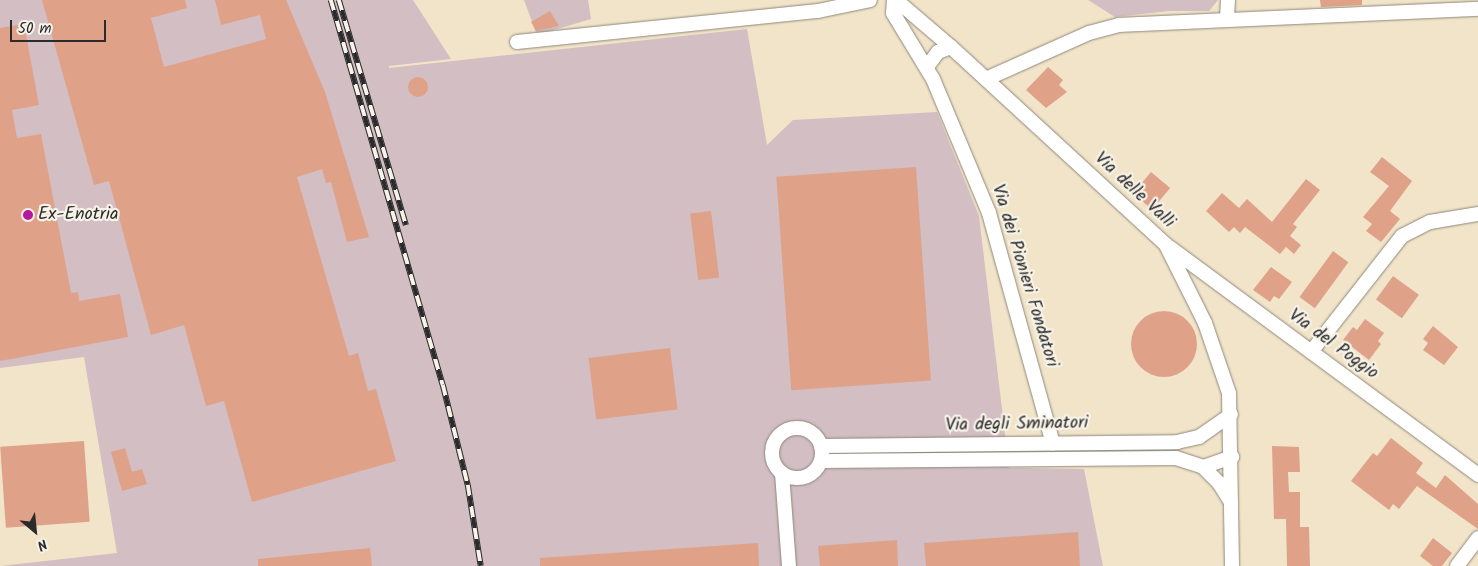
<!DOCTYPE html>
<style>
body{margin:0}
#map{position:relative;width:1478px;height:566px;overflow:hidden;background:#f1e4c9;font-family:Kalam,sans-serif}
div>[style]{position:absolute}
.industrial>*{inset:0;background:#d2bec3}
.building>*{inset:0;background:#e0a189;transform-origin:0 0}
.round{border-radius:50%}
.roads{filter:drop-shadow(0 0 1px #8e887a) drop-shadow(0 0 1px #8e887a)}
.minor>*{height:14px;margin:-7px;padding:0 7px;transform-origin:7px;border-radius:7px;background:#fff}
.minor>.ring{margin:-7px;padding:0;box-sizing:content-box;background:none;border:14px solid #fff;border-radius:50%}
.rail>*{height:5.5px;margin-top:-2.75px;transform-origin:0;background:repeating-linear-gradient(90deg,#f7f3e8 0 11px,#2b2b2b 0 22px);box-sizing:border-box;border-block:1px solid #2b2b2b}
.dots>*{width:14px;height:14px;translate:-50% -50%;box-sizing:border-box;border:2px solid #f7f3e8;border-radius:50%}
span{translate:-50% -50%;white-space:nowrap;text-align:center;line-height:1.15;-webkit-text-stroke:4.5px #f7f3e8;paint-order:stroke}
.street-label{font-size:18px;color:#2b2b2b}
.poi-label{font-size:18px;color:#2b2b2b}
.left{translate:0 -50%;text-align:left}
.north{position:absolute;left:10px;top:506px;width:50px;height:50px;-webkit-text-stroke:4px #f7f3e8;paint-order:stroke;rotate:152deg;font-size:14px;font-weight:700;line-height:20px;text-align:center;color:#2b2b2b}
.north::after{content:'';display:block;margin:auto;width:18px;height:22px;background:#2b2b2b;clip-path:polygon(50% 0,100% 100%,50% 72%,0 100%)}
.scale{position:absolute;left:10px;top:20px;width:96px;height:22px;box-sizing:border-box;border:2px solid #2b2b2b;border-top:0;padding-left:6px;font-size:15px;line-height:18px;white-space:nowrap;color:#2b2b2b;-webkit-text-stroke:4px #f7f3e8;paint-order:stroke}
</style>
<div id="map">
<div class="industrial">
<i style="clip-path:polygon(0 0,413px 0,451px 59px,389px 66px,389px 68px,747px 29px,767px 145px,793px 120px,937px 112px,979px 216px,1009px 468px,1084px 469px,1103px 566px,0 566px,117px 553px,84px 357px,0 368px)"></i>
<i style="clip-path:polygon(524px 0,588px 0,591px 19px,537px 35px)"></i>
<i style="clip-path:polygon(1088px 0,1218px 0,1209px 11px,1169px 11px,1115px 17px)"></i>
</div>
<div class="building">
<i style="clip-path:polygon(42px 0,185px 0,187px 8px,151px 18px,164px 67px,266px 39px,260px 15px,221px 25px,215px 0,286px 0,325px 92px,369px 237px,347px 242px,331px 182px,326px 183px,322px 169px,297px 177px,349px 356px,358px 353px,368px 391px,376px 389px,396px 461px,252px 502px,224px 401px,206px 406px,184px 325px,151px 335px,109px 181px,94px 185px)"></i>
<i style="clip-path:polygon(1320px 0,1362px 0,1362px 5px,1321px 7px)"></i>
<i style="clip-path:polygon(550px 11px,559px 26px,536px 31px,531px 22px)"></i>
<i style="clip-path:polygon(24px 24px,39px 105px,12px 110px,17px 138px,41px 134px,71px 293px,78px 292px,79px 301px,120px 294px,128px 337px,0 361px,0 28px)"></i>
<i style="clip-path:polygon(1048px 67px,1063px 80px,1059px 85px,1067px 92px,1046px 108px,1026px 90px)"></i>
<i class="round" style="left:408px;top:77px;width:20px;height:20px"></i>
<i style="clip-path:polygon(1382px 157px,1412px 181px,1390px 211px,1400px 219px,1381px 242px,1366px 231px,1372px 224px,1363px 217px,1389px 186px,1370px 172px)"></i>
<i style="left:916px;top:167px;width:214px;height:140px;rotate:86deg"></i>
<i style="left:1151px;top:172px;width:25px;height:28px;rotate:40deg"></i>
<i style="clip-path:polygon(1306px 179px,1320px 190px,1293px 224px,1297px 227px,1290px 236px,1301px 245px,1294px 254px,1286px 247px,1280px 254px,1245px 227px,1240px 233px,1234px 227px,1229px 232px,1206px 211px,1222px 193px,1239px 208px,1247px 199px,1272px 222px)"></i>
<i style="left:711px;top:211px;width:67px;height:21px;rotate:83deg"></i>
<i style="left:1333px;top:251px;width:19px;height:57px;rotate:36deg"></i>
<i style="clip-path:polygon(1271px 267px,1292px 282px,1279px 299px,1274px 296px,1270px 302px,1253px 290px)"></i>
<i style="left:1393px;top:276px;width:32px;height:29px;rotate:36deg"></i>
<i class="round" style="left:1131px;top:311px;width:66px;height:66px"></i>
<i style="clip-path:polygon(1365px 319px,1384px 333px,1378px 341px,1381px 344px,1369px 360px,1343px 340px,1353px 327px,1357px 330px)"></i>
<i style="clip-path:polygon(1433px 326px,1458px 347px,1444px 365px,1423px 350px,1428px 343px,1423px 339px)"></i>
<i style="left:670px;top:348px;width:62px;height:82px;rotate:83deg"></i>
<i style="clip-path:polygon(1391px 438px,1423px 463px,1416px 473px,1436px 488px,1445px 475px,1478px 504px,1478px 529px,1417px 486px,1399px 509px,1393px 504px,1389px 510px,1351px 481px,1373px 453px,1377px 456px)"></i>
<i style="left:84px;top:441px;width:81px;height:84px;rotate:86deg"></i>
<i style="clip-path:polygon(1272px 446px,1299px 447px,1300px 472px,1288px 472px,1289px 492px,1300px 492px,1300px 527px,1309px 527px,1310px 566px,1287px 566px,1286px 519px,1274px 519px)"></i>
<i style="clip-path:polygon(125px 448px,132px 472px,142px 469px,147px 484px,122px 491px,111px 452px)"></i>
<i style="clip-path:polygon(1078px 532px,1080px 566px,926px 566px,924px 543px)"></i>
<i style="clip-path:polygon(1433px 538px,1452px 553px,1442px 566px,1433px 566px,1420px 556px)"></i>
<i style="clip-path:polygon(897px 540px,898px 566px,820px 566px,818px 546px)"></i>
<i style="clip-path:polygon(758px 543px,759px 566px,540px 566px,540px 558px)"></i>
<i style="clip-path:polygon(370px 548px,372px 566px,258px 566px,258px 559px)"></i>
</div>
<div class="roads">
<div class="minor">
<i style="left:894px;top:0;width:13px;rotate:94deg"></i>
<i style="left:893px;top:13px;width:77px;rotate:58.8deg"></i>
<i style="left:933px;top:79px;width:145px;rotate:67.3deg"></i>
<i style="left:989px;top:213px;width:239px;rotate:74.5deg"></i>
<i style="left:896px;top:0;width:72px;rotate:40.5deg"></i>
<i style="left:951px;top:47px;width:292px;rotate:42.6deg"></i>
<i style="left:1166px;top:245px;width:87px;rotate:63.4deg"></i>
<i style="left:1205px;top:323px;width:74px;rotate:71.1deg"></i>
<i style="left:1229px;top:393px;width:173px;rotate:89deg"></i>
<i style="left:1227px;top:18px;width:18px;rotate:-87deg"></i>
<i style="left:517px;top:42px;width:303px;rotate:-5.9deg"></i>
<i style="left:818px;top:11px;width:53px;rotate:-11.9deg"></i>
<i style="left:927px;top:67px;width:19px;rotate:-54deg"></i>
<i style="left:938px;top:52px;width:14px;rotate:-21deg"></i>
<i style="left:986px;top:79px;width:113px;rotate:-24.1deg"></i>
<i style="left:1089px;top:33px;width:31px;rotate:-15deg"></i>
<i style="left:1119px;top:25px;width:359px;rotate:-2.6deg"></i>
<i style="left:1169px;top:247px;width:384px;rotate:36.4deg"></i>
<i style="left:1311px;top:352px;width:147px;rotate:-51.9deg"></i>
<i style="left:1402px;top:236px;width:31px;rotate:-27deg"></i>
<i style="left:1430px;top:222px;width:49px;rotate:-9.5deg"></i>
<i class="ring" style="left:772px;top:428px;width:36px;height:36px"></i>
<i style="left:821px;top:446px;width:356px;rotate:-0.6deg"></i>
<i style="left:1177px;top:442px;width:23px;rotate:-13deg"></i>
<i style="left:1199px;top:437px;width:39px;rotate:-35deg"></i>
<i style="left:821px;top:461px;width:355px;rotate:-0.5deg"></i>
<i style="left:1176px;top:458px;width:28px;rotate:18deg"></i>
<i style="left:1203px;top:467px;width:23px;rotate:45deg"></i>
<i style="left:1219px;top:483px;width:22px;rotate:58deg"></i>
<i style="left:1203px;top:467px;width:31px;rotate:-19deg"></i>
<i style="left:782px;top:473px;width:93px;rotate:85.7deg"></i>
<i style="left:1457px;top:566px;width:35px;rotate:-53deg"></i>
</div>
</div>
<div class="rail">
<i style="left:331px;top:0;width:401px;rotate:73.8deg"></i>
<i style="left:443px;top:385px;width:103px;rotate:76deg"></i>
<i style="left:468px;top:485px;width:82px;rotate:80.9deg"></i>
<i style="left:339px;top:0;width:235px;rotate:73.4deg"></i>
</div>
<div class="dots">
<i style="left:28px;top:215px;background:#b5179e"></i>
</div>
<div class="street-label">
<span style="left:1134px;top:191px;rotate:43deg">Via delle Valli</span>
<span style="left:1024px;top:276px;rotate:73deg">Via dei Pionieri Fondatori</span>
<span style="left:1333px;top:345px;rotate:36deg">Via del Poggio</span>
<span style="left:1017px;top:425px;rotate:-1deg">Via degli Sminatori</span>
</div>
<div class="poi-label">
<span class="left" style="left:38px;top:215px">Ex-Enotria</span>
</div>
<div class="north">N</div>
<div class="scale">50 m</div>
</div>
